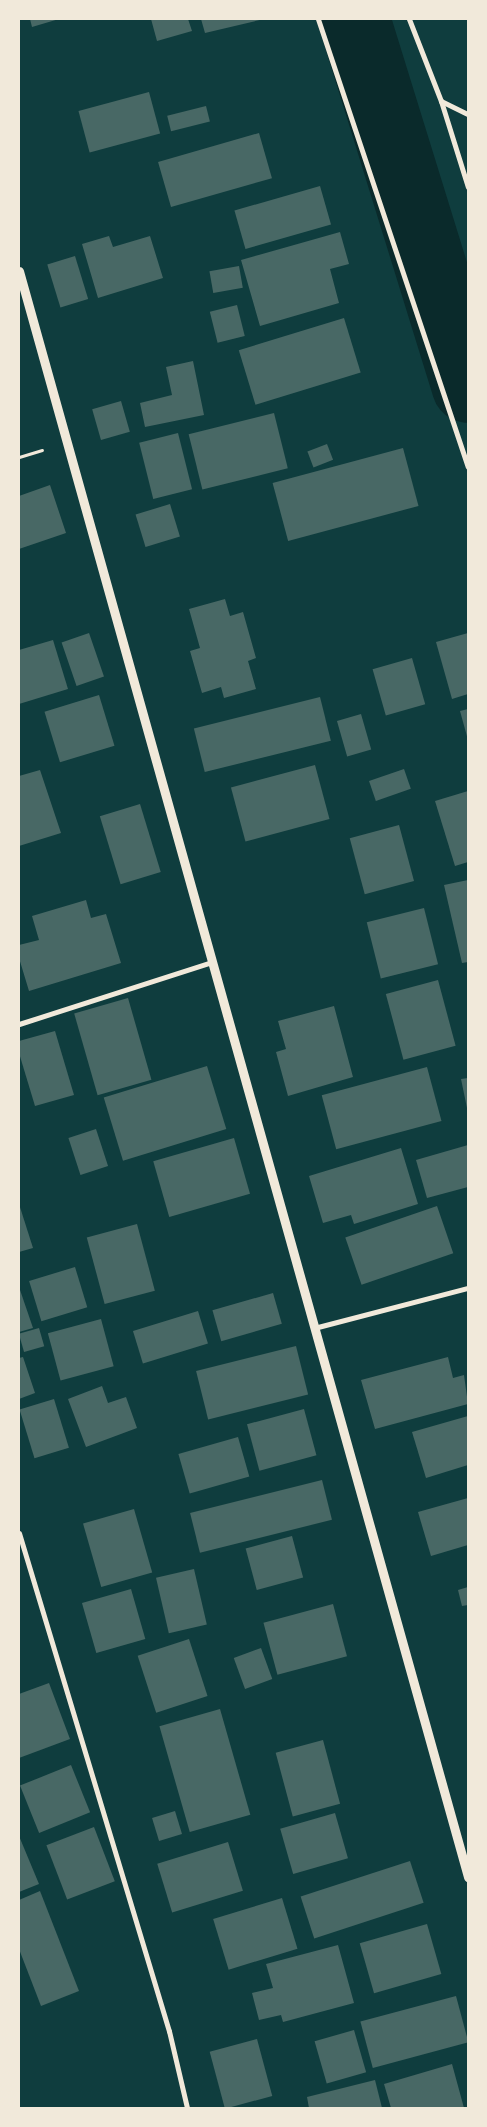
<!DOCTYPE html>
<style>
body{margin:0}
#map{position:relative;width:487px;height:2127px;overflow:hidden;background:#0f3d3e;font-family:Figtree,sans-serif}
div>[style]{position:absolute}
.river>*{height:72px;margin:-36px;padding:0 36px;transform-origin:36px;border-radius:36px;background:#0a2a2b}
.building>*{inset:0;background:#486865;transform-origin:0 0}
.path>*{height:3px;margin:-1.5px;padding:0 1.5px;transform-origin:1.5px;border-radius:1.5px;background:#f1e9da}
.minor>*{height:5px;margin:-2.5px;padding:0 2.5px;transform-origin:2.5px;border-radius:2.5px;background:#f1e9da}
.tertiary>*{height:9px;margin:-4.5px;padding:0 4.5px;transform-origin:4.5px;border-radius:4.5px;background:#f1e9da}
span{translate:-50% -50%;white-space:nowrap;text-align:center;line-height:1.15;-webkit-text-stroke:5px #f1e9da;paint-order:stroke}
.frame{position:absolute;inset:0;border:20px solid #f1e9da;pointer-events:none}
</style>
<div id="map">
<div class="river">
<i style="left:354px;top:19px;width:385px;rotate:72.8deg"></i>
</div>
<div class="building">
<i style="clip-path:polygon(30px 19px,59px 19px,32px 27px)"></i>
<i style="clip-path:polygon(151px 19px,188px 19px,192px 31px,157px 41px)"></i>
<i style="clip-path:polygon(201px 19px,264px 19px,205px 33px)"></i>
<i style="left:149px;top:92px;width:43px;height:73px;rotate:75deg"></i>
<i style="left:206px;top:106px;width:16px;height:40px;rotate:76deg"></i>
<i style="left:259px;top:133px;width:47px;height:105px;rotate:74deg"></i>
<i style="left:320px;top:186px;width:40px;height:89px;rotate:74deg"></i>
<i style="clip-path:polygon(340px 232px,349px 264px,330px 269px,339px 303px,260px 326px,241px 260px)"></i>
<i style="clip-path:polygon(109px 236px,113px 247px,150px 236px,163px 278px,98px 298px,82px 244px)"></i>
<i style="left:75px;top:256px;width:45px;height:29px;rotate:73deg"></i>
<i style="left:239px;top:266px;width:22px;height:30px;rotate:80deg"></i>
<i style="left:237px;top:305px;width:32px;height:28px;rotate:76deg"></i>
<i style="left:344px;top:318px;width:57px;height:110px;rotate:73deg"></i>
<i style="clip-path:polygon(193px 361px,204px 415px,145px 427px,140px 403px,172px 395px,166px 367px)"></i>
<i style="left:121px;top:401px;width:32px;height:30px;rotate:74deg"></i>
<i style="left:274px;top:413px;width:57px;height:88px;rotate:76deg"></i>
<i style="left:178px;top:433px;width:58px;height:40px;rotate:76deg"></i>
<i style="left:327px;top:444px;width:17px;height:21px;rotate:69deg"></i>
<i style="left:403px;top:448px;width:60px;height:135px;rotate:75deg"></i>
<i style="clip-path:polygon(50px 485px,66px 533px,19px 549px,19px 496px)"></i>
<i style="left:170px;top:504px;width:34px;height:36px;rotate:73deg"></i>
<i style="clip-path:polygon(225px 599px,230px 616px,243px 612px,256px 658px,248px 661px,256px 689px,224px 698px,221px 687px,202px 693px,190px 651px,200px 648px,189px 609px)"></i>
<i style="left:89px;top:633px;width:46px;height:29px;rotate:71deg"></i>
<i style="clip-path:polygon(468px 633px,468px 694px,452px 699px,436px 642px)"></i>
<i style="clip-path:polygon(53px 640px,68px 689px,19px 704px,19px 650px)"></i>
<i style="left:412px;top:658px;width:48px;height:41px;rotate:74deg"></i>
<i style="left:99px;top:695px;width:53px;height:57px;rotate:73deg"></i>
<i style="left:320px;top:697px;width:45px;height:130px;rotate:76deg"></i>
<i style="clip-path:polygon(468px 709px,468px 740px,460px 711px)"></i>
<i style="left:361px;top:714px;width:37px;height:25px;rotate:74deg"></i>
<i style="left:315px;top:765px;width:56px;height:87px;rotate:75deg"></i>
<i style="left:404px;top:769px;width:21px;height:37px;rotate:71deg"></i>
<i style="clip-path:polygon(40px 770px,61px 833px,19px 846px,19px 776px)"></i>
<i style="clip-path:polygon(468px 791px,468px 862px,455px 866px,435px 801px)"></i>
<i style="left:140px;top:804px;width:71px;height:42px;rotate:73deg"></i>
<i style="left:399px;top:825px;width:58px;height:51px;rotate:75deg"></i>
<i style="clip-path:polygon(468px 880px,468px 962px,462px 963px,444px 885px)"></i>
<i style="clip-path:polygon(86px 900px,91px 918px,106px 914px,121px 963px,29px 991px,19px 958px,19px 945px,39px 940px,32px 916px)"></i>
<i style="left:424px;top:908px;width:58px;height:59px;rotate:76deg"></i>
<i style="left:438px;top:980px;width:68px;height:54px;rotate:75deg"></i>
<i style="left:128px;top:998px;width:85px;height:56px;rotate:74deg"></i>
<i style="clip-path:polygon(334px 1006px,353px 1077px,288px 1096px,276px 1052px,286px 1049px,278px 1021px)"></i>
<i style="clip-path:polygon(55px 1031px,74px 1095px,35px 1106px,19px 1053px,19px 1041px)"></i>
<i style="left:207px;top:1066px;width:66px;height:108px;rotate:73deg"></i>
<i style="left:427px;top:1067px;width:56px;height:109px;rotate:75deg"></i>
<i style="clip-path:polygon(468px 1078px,468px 1108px,467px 1108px,461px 1079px)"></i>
<i style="left:96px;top:1129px;width:39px;height:29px;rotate:72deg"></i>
<i style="left:234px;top:1138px;width:58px;height:84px;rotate:74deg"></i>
<i style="clip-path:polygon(468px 1145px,468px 1187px,427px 1198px,416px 1160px)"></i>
<i style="clip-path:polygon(401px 1148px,418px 1204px,354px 1224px,351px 1215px,323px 1223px,309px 1176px)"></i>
<i style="clip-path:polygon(19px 1204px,33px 1248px,19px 1252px)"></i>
<i style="left:437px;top:1206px;width:50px;height:97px;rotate:71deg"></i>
<i style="left:137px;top:1224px;width:69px;height:52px;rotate:75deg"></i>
<i style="left:75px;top:1267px;width:42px;height:48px;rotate:73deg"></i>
<i style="clip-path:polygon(19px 1287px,33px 1328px,19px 1332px)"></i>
<i style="left:273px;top:1293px;width:32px;height:63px;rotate:74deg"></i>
<i style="left:198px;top:1311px;width:34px;height:68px;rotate:73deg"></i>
<i style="left:101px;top:1319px;width:49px;height:55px;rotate:75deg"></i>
<i style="left:39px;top:1328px;width:19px;height:21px;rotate:74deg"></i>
<i style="left:296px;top:1346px;width:50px;height:103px;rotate:76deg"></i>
<i style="clip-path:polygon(23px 1357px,35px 1393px,19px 1399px,19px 1358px)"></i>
<i style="clip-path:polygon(448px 1357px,453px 1378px,464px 1375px,468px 1404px,375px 1429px,361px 1380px)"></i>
<i style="clip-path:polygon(102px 1386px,108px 1403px,126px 1397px,137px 1428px,86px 1447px,68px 1399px)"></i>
<i style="left:54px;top:1399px;width:51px;height:36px;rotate:73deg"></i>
<i style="left:304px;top:1409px;width:48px;height:59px;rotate:75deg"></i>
<i style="clip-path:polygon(468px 1416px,468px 1465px,426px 1478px,412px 1432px)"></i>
<i style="left:238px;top:1437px;width:41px;height:62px;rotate:74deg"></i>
<i style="left:322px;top:1480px;width:41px;height:136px;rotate:76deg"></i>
<i style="clip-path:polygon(468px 1498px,468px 1545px,431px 1556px,418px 1512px)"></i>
<i style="left:134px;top:1509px;width:66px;height:53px;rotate:74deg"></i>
<i style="left:292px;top:1536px;width:43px;height:48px;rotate:75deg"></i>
<i style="left:194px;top:1569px;width:57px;height:39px;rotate:77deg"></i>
<i style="clip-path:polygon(468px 1587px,468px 1605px,462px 1606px,458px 1590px)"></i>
<i style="left:131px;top:1589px;width:52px;height:51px;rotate:74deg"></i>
<i style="left:333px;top:1604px;width:54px;height:72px;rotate:75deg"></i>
<i style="left:189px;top:1639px;width:60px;height:54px;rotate:72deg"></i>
<i style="left:261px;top:1648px;width:33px;height:29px;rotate:70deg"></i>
<i style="clip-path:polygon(49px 1683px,70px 1739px,19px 1758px,19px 1694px)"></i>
<i style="left:220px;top:1709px;width:110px;height:63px;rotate:74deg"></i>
<i style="left:323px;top:1740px;width:66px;height:49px;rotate:75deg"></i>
<i style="left:71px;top:1765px;width:51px;height:55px;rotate:68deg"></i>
<i style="left:175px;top:1811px;width:24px;height:24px;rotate:73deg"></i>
<i style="left:335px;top:1813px;width:47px;height:57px;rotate:74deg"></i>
<i style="left:94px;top:1827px;width:58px;height:51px;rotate:69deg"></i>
<i style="clip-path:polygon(19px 1836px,39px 1884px,19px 1892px)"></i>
<i style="left:228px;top:1842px;width:51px;height:74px;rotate:73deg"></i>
<i style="left:410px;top:1861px;width:44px;height:115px;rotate:72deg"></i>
<i style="clip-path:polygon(40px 1891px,79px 1991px,41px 2006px,19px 1949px,19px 1900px)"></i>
<i style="left:282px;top:1898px;width:53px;height:72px;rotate:73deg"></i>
<i style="left:427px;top:1924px;width:52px;height:70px;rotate:74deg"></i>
<i style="clip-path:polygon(338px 1945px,354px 2003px,283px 2022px,281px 2015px,259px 2020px,252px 1993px,273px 1988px,266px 1964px)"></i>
<i style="left:456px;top:1996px;width:48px;height:99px;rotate:75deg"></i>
<i style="left:354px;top:2030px;width:44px;height:41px;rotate:74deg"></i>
<i style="left:257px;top:2039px;width:59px;height:49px;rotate:75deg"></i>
<i style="clip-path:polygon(452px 2064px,464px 2108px,391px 2108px,384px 2084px)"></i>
<i style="clip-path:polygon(375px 2080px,382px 2108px,309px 2108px,307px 2097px)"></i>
</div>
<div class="path">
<i style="left:19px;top:457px;width:24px;rotate:-17deg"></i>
</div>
<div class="minor">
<i style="left:318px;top:19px;width:472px;rotate:71.5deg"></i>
<i style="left:409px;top:19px;width:88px;rotate:68.7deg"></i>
<i style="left:441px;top:101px;width:30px;rotate:26deg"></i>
<i style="left:441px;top:101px;width:90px;rotate:72.6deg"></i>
<i style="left:19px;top:1024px;width:203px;rotate:-17.8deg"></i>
<i style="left:314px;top:1328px;width:159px;rotate:-14.6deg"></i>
<i style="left:19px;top:1533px;width:520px;rotate:73.24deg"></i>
<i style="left:169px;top:2031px;width:79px;rotate:76.8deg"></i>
</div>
<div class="tertiary">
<i style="left:19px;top:271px;width:1668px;rotate:74.38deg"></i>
</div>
<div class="frame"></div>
</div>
